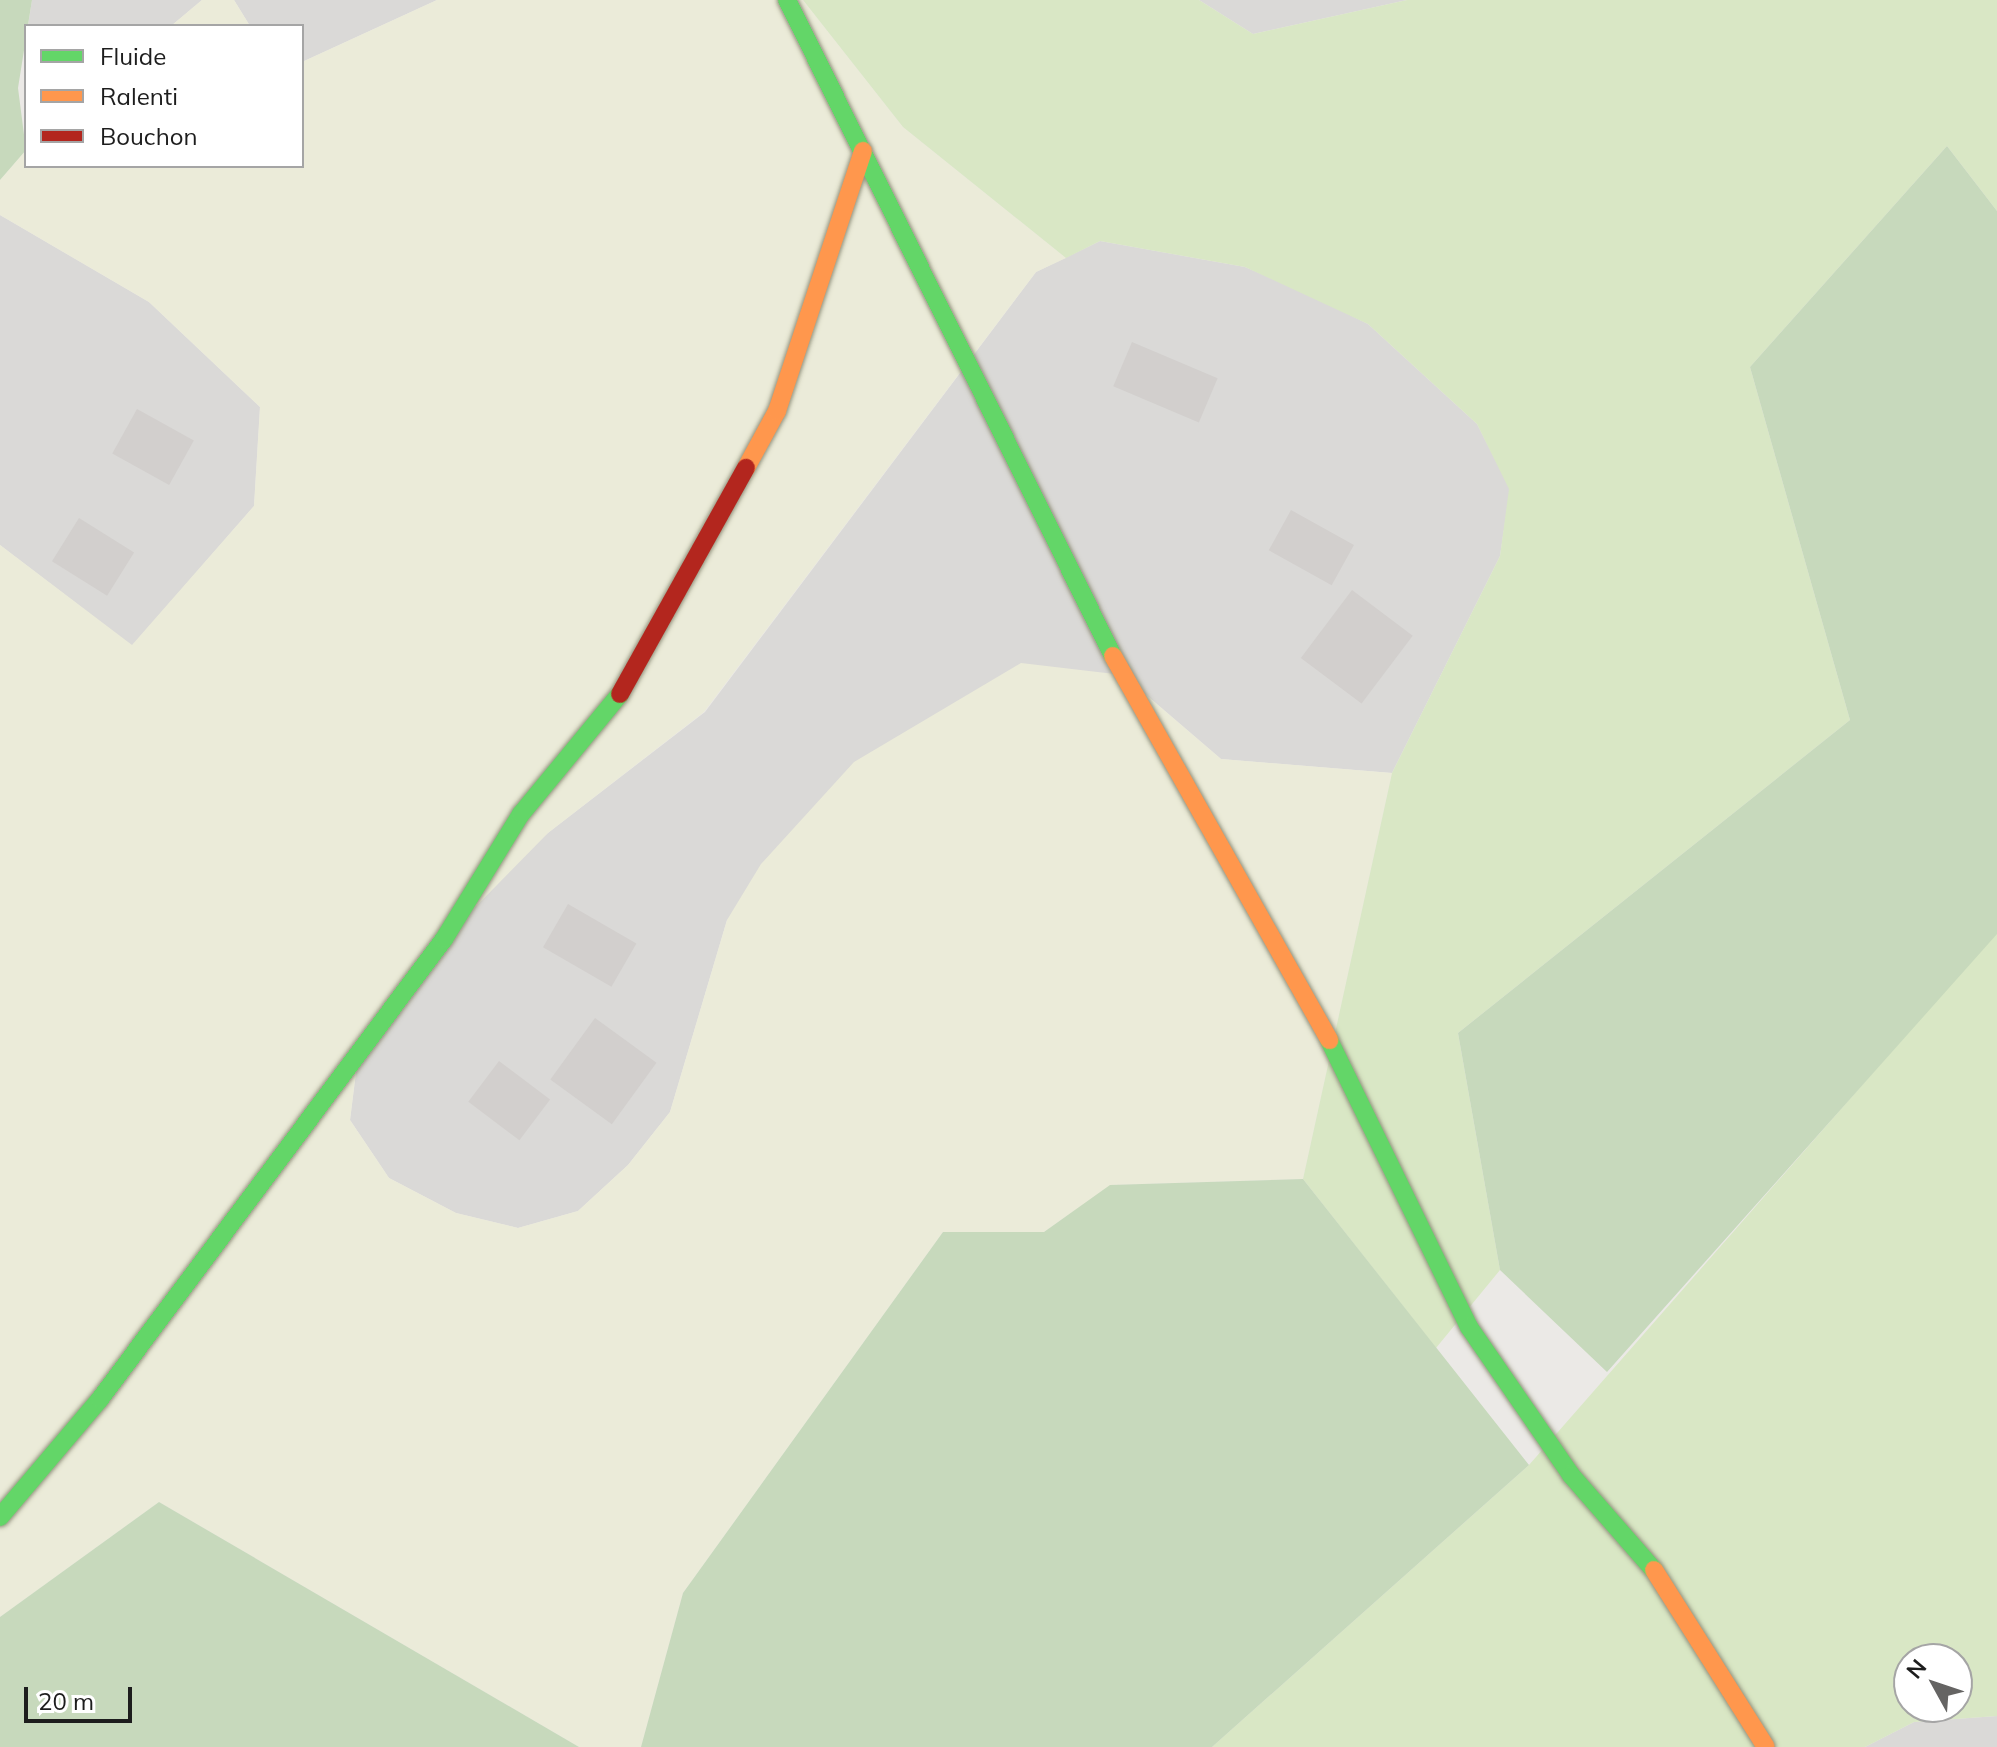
<!DOCTYPE html>
<style>
body{margin:0}
#map{position:relative;width:1997px;height:1747px;overflow:hidden;background:#ebe9e6;font-family:Mulish,sans-serif}
div>[style]{position:absolute}
.residential>*{inset:0;background:#dad9d7}
.farmland>*{inset:0;background:#ebebd9}
.grass>*{inset:0;background:#d9e7c5}
.forest>*{inset:0;background:#c7d9bc}
.building>*{inset:0;background:#d2cfcd;transform-origin:0 0}
.roads{filter:drop-shadow(0 0 2px #94947f) drop-shadow(0 0 2px #94947f)}
.fast>*{height:18px;margin:-9px;padding:0 9px;transform-origin:9px;border-radius:9px;background:#63d668}
.slow>*{height:18px;margin:-9px;padding:0 9px;transform-origin:9px;border-radius:9px;background:#ff974d}
.jam>*{height:18px;margin:-9px;padding:0 9px;transform-origin:9px;border-radius:9px;background:#b3261e}
span{translate:-50% -50%;white-space:nowrap;text-align:center;line-height:1.15;-webkit-text-stroke:8px #fff;paint-order:stroke}
.legend{position:absolute;left:24px;top:24px;width:280px;height:144px;box-sizing:border-box;background:#fff;border:2px solid #a5a5a5;margin:0;padding:10px 14px;list-style:none;font-size:24px;color:#1d1d1d}
.legend li{display:flex;align-items:center;gap:16px;height:40px}
.legend b{width:40px;border:2px solid #a5a5a5}
.north{position:absolute;left:1893px;top:1643px;width:80px;height:80px;box-sizing:border-box;background:#fff;border:2px solid #a5a5a5;border-radius:50%;rotate:310deg;font-size:22px;font-weight:700;line-height:32px;text-align:center;color:#1d1d1d}
.north::after{content:'';display:block;margin:auto;width:28px;height:36px;background:#656463;clip-path:polygon(50% 0,100% 100%,50% 72%,0 100%)}
.scale{position:absolute;left:24px;top:1687px;width:108px;height:36px;box-sizing:border-box;border:4px solid #1d1d1d;border-top:0;padding-left:10px;font-size:24px;line-height:28px;white-space:nowrap;color:#1d1d1d;-webkit-text-stroke:6px #fff;paint-order:stroke}
</style>
<div id="map">
<div class="residential">
<i style="clip-path:polygon(32px 0,202px 0,171px 26px,28px 26px)"></i>
<i style="clip-path:polygon(234px 0,437px 0,302px 62px,302px 26px,250px 26px)"></i>
<i style="clip-path:polygon(1199px 0,1407px 0,1253px 34px)"></i>
<i style="clip-path:polygon(0 215px,149px 302px,260px 407px,254px 506px,132px 646px,0 545px)"></i>
<i style="clip-path:polygon(1100px 241px,1245px 267px,1306px 293px,1368px 324px,1477px 424px,1510px 489px,1500px 556px,1392px 773px,1221px 759px,1123px 675px,727px 920px,670px 1112px,628px 1165px,578px 1211px,518px 1228px,456px 1213px,389px 1178px,350px 1120px,358px 1056px,444px 939px,540px 839px,705px 712px,1036px 272px)"></i>
<i style="clip-path:polygon(1997px 1716px,1997px 1747px,1865px 1747px,1914px 1722px)"></i>
</div>
<div class="farmland">
<i style="clip-path:polygon(202px 0,234px 0,250px 26px,171px 26px)"></i>
<i style="clip-path:polygon(437px 0,803px 0,903px 127px,1066px 258px,1036px 272px,704px 712px,548px 833px,444px 939px,358px 1056px,350px 1120px,389px 1178px,456px 1213px,518px 1228px,578px 1211px,628px 1165px,670px 1112px,727px 920px,761px 864px,854px 762px,1021px 663px,1123px 675px,1221px 759px,1392px 773px,1303px 1179px,1111px 1185px,1044px 1232px,943px 1232px,683px 1593px,641px 1747px,579px 1747px,159px 1502px,0 1617px,0 545px,132px 645px,254px 506px,260px 407px,149px 302px,0 215px,0 180px,26px 150px,26px 166px,302px 166px,302px 62px)"></i>
</div>
<div class="grass">
<i style="clip-path:polygon(803px 0,1199px 0,1253px 34px,1407px 0,1997px 0,1997px 211px,1947px 146px,1750px 367px,1850px 720px,1458px 1033px,1500px 1270px,1436px 1348px,1303px 1179px,1392px 773px,1500px 556px,1509px 489px,1477px 424px,1368px 324px,1245px 267px,1100px 241px,1066px 258px,903px 127px)"></i>
<i style="clip-path:polygon(evenodd,1997px 931px,1997px 1716px,1914px 1722px,1865px 1747px,1212px 1747px,1529px 1465px,1997px 931px,1909px 1659px,1957px 1659px,1957px 1707px,1909px 1707px,1909px 1659px)"></i>
</div>
<div class="forest">
<i style="clip-path:polygon(0 0,32px 0,18px 88px,26px 150px,0 180px)"></i>
<i style="clip-path:polygon(1947px 146px,1997px 211px,1997px 934px,1607px 1372px,1500px 1270px,1458px 1033px,1850px 720px,1750px 367px)"></i>
<i style="clip-path:polygon(1303px 1179px,1529px 1465px,1212px 1747px,641px 1747px,683px 1593px,943px 1232px,1044px 1232px,1110px 1185px)"></i>
<i style="clip-path:polygon(159px 1502px,579px 1747px,0 1747px,0 1617px)"></i>
</div>
<div class="building">
<i style="left:1132px;top:342px;width:93px;height:48px;rotate:23deg"></i>
<i style="left:137px;top:409px;width:65px;height:51px;rotate:29deg"></i>
<i style="left:1291px;top:510px;width:72px;height:46px;rotate:29deg"></i>
<i style="left:79px;top:518px;width:65px;height:51px;rotate:32deg"></i>
<i style="left:1352px;top:590px;width:76px;height:85px;rotate:37deg"></i>
<i style="left:568px;top:904px;width:79px;height:50px;rotate:30deg"></i>
<i style="left:595px;top:1018px;width:76px;height:76px;rotate:36deg"></i>
<i style="left:499px;top:1061px;width:64px;height:51px;rotate:37deg"></i>
</div>
<div class="roads">
<div class="fast">
<i style="left:787px;top:0;width:733px;rotate:63.57deg"></i>
<i style="left:1329px;top:1040px;width:319px;rotate:64deg"></i>
<i style="left:1469px;top:1327px;width:180px;rotate:55.4deg"></i>
<i style="left:1571px;top:1475px;width:126px;rotate:48.9deg"></i>
<i style="left:0;top:1517px;width:155px;rotate:-49.7deg"></i>
<i style="left:100px;top:1399px;width:574px;rotate:-53.21deg"></i>
<i style="left:444px;top:939px;width:147px;rotate:-58.4deg"></i>
<i style="left:521px;top:814px;width:156px;rotate:-50.5deg"></i>
</div>
<div class="slow">
<i style="left:746px;top:468px;width:65px;rotate:-61.5deg"></i>
<i style="left:777px;top:411px;width:274px;rotate:-71.7deg"></i>
<i style="left:1113px;top:656px;width:441px;rotate:60.6deg"></i>
<i style="left:1654px;top:1570px;width:209px;rotate:57.7deg"></i>
</div>
<div class="jam">
<i style="left:620px;top:694px;width:259px;rotate:-60.9deg"></i>
</div>
</div>
<ul class="legend">
<li><b style="height:10px;background:#63d668"></b>Fluide</li>
<li><b style="height:10px;background:#ff974d"></b>Ralenti</li>
<li><b style="height:10px;background:#b3261e"></b>Bouchon</li>
</ul>
<div class="north">N</div>
<div class="scale">20 m</div>
</div>
